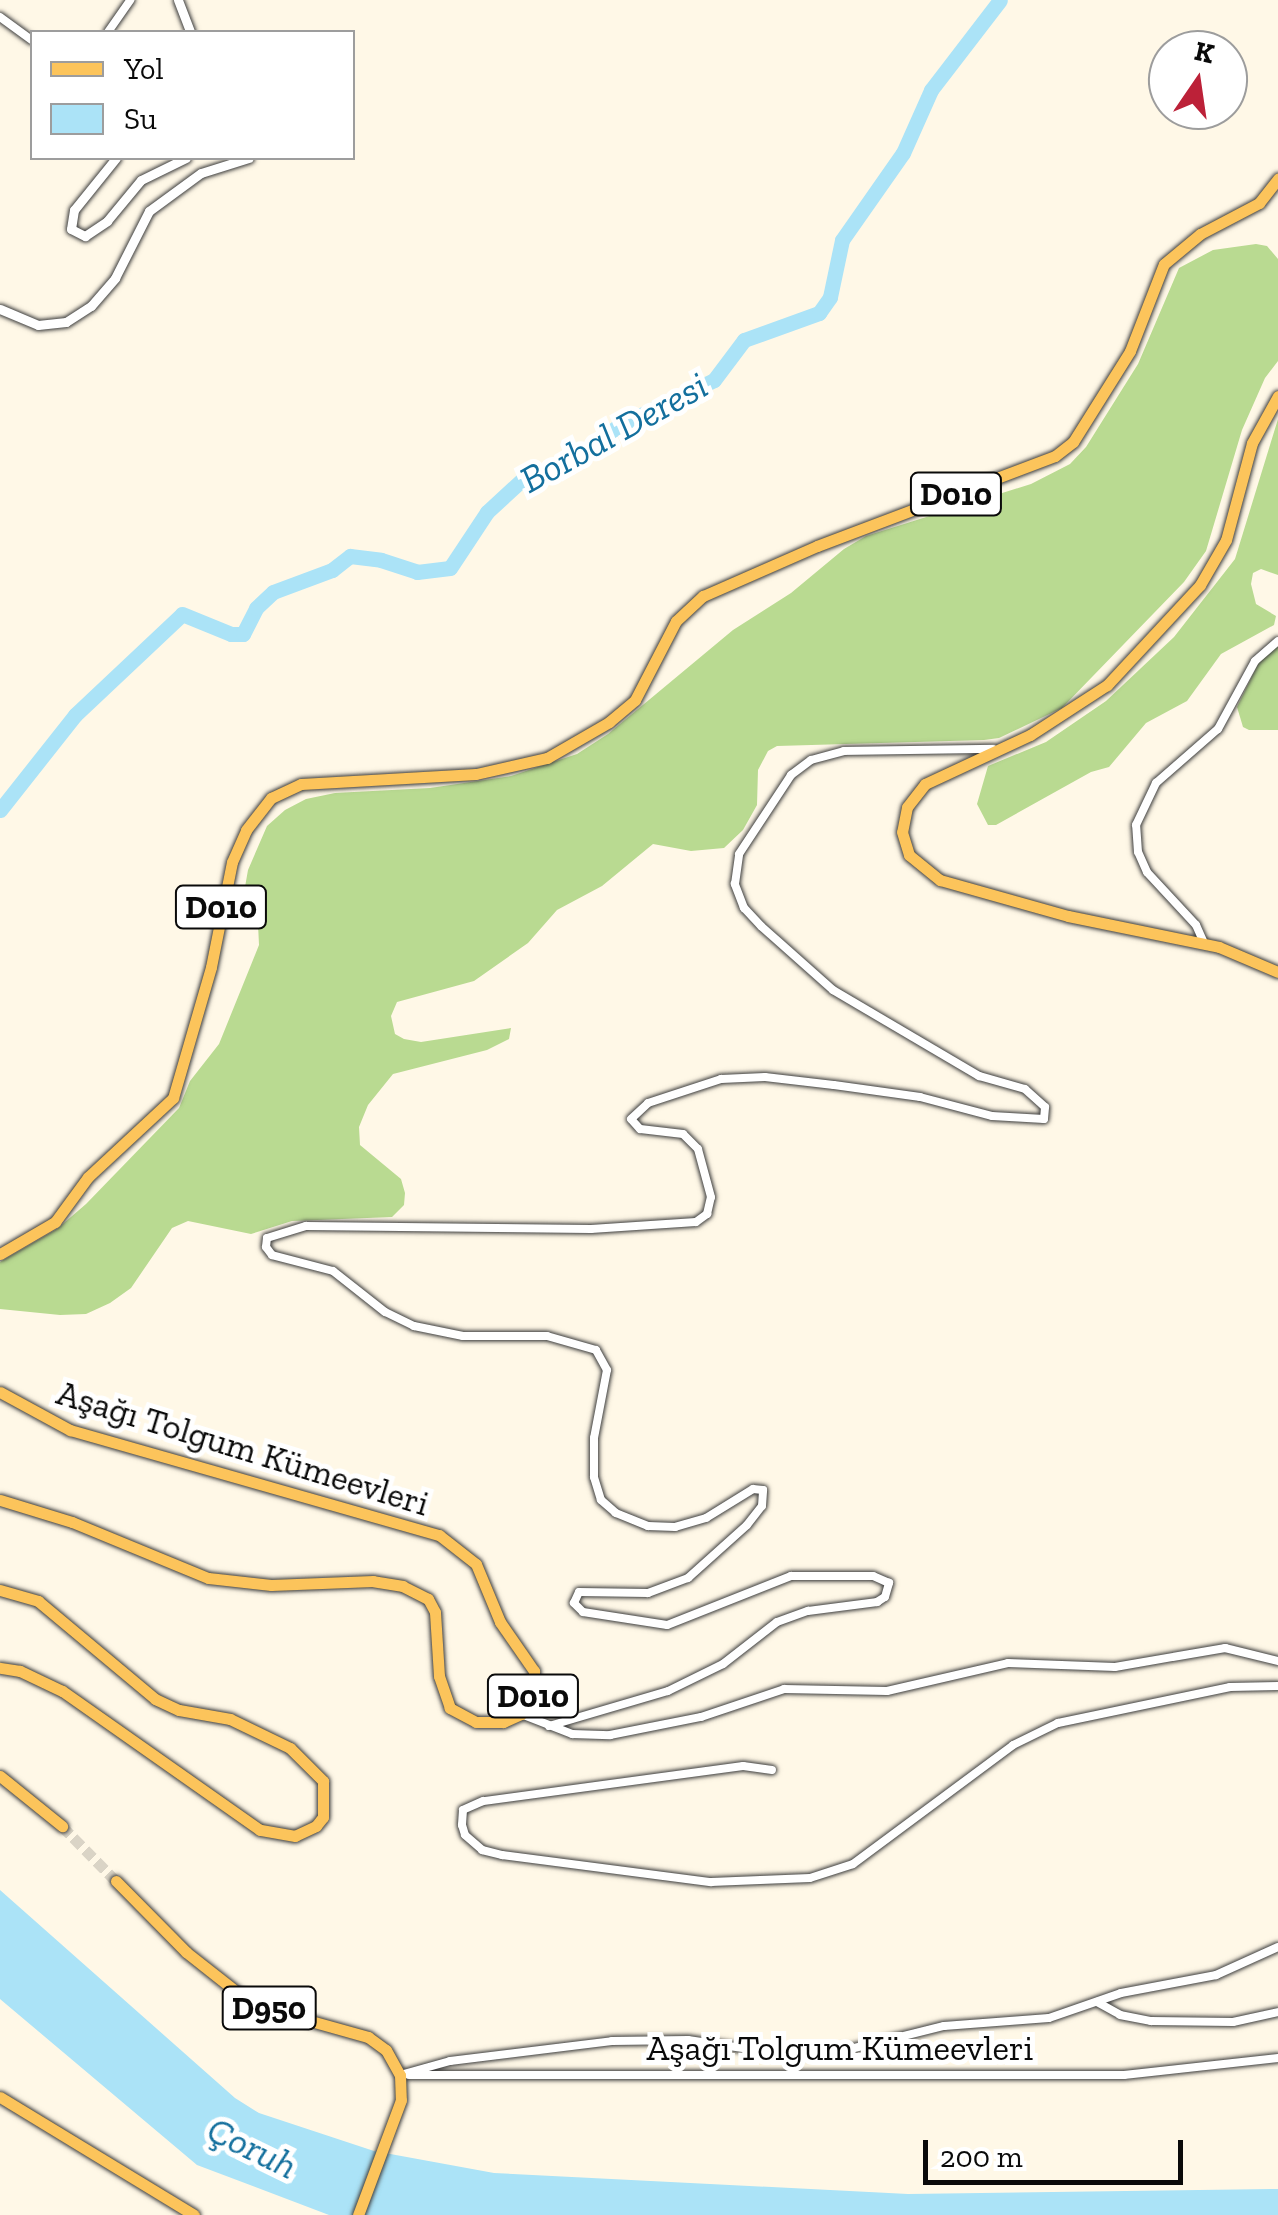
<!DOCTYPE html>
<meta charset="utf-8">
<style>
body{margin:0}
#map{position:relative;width:1278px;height:2215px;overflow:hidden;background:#fff8e7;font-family:"Zilla Slab",serif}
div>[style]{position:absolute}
.forest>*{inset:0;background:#b9da91}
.water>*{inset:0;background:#abe3f7}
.river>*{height:15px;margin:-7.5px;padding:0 7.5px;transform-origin:7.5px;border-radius:7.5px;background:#abe3f7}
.primary-tunnel>*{height:11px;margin-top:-5.5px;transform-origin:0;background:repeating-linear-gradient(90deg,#dad4c6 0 11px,transparent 0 16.5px)}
.roads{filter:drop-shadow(0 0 2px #3d3d3d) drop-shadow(0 0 2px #3d3d3d)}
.minor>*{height:8px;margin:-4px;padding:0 4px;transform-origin:4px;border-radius:4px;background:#fff}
.tertiary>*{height:9px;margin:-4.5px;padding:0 4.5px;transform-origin:4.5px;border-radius:4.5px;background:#fff}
.primary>*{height:11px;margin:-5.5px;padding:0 5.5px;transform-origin:5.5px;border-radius:5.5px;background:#fcc45b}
span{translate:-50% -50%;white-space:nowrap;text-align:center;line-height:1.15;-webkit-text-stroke:10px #fff;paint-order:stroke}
.shield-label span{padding:2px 8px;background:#fff;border:2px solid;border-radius:8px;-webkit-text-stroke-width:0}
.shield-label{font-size:32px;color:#0a0a0a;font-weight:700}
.street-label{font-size:35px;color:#0a0a0a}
.water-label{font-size:38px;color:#136f9d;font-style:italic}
.legend{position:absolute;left:30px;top:30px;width:325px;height:130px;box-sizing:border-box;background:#fff;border:2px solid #9d9d9d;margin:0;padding:12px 18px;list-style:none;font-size:30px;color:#0a0a0a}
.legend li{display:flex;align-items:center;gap:20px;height:50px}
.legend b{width:50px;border:2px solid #9d9d9d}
.north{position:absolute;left:1148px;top:30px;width:100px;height:100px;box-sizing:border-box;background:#fff;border:2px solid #9d9d9d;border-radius:50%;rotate:13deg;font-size:28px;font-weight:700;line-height:40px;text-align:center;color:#0a0a0a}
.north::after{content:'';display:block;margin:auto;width:35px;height:45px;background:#bc2138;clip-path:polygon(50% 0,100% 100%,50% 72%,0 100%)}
.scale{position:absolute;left:923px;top:2140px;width:260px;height:45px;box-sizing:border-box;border:5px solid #0a0a0a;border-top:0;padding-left:12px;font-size:30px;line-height:35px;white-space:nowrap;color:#0a0a0a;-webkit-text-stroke:8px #fff;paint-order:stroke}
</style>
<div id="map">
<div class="forest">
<i style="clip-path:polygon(1256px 244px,1267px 246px,1278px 259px,1278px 361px,1265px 378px,1242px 430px,1206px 551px,1184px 582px,1062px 708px,999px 738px,984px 740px,777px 746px,768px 751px,758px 770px,757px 805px,743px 830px,724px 848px,691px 851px,653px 844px,602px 886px,557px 910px,528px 943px,474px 981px,397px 1002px,391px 1016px,395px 1034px,404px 1039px,421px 1042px,511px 1028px,509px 1039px,487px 1050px,393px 1074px,368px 1105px,359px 1127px,360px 1145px,401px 1179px,405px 1193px,404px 1205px,392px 1217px,292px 1221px,251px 1234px,188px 1221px,172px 1228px,131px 1288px,110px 1303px,86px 1314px,60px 1315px,0 1309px,0 1262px,57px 1229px,86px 1204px,179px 1108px,190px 1081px,219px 1044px,259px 945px,258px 924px,245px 887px,248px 870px,267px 826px,285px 810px,306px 799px,335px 793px,430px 788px,511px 776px,577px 754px,608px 734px,733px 630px,791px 593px,844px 549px,866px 536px,1031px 484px,1070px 464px,1086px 447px,1138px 364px,1179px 268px,1213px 250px)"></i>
<i style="clip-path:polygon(1278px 419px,1278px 575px,1261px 569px,1253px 573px,1251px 584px,1256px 604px,1276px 616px,1274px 625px,1221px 654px,1187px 701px,1146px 723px,1109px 767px,1091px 772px,996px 825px,988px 825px,977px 804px,988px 766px,1046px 742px,1106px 701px,1174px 637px,1235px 559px)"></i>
<i style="clip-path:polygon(1278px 645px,1278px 730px,1249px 730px,1243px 727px,1237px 707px,1259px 662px)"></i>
</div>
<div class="water">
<i style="clip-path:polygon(0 1890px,235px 2098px,259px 2113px,374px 2151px,494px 2173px,908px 2194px,1278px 2189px,1278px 2215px,329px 2215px,197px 2165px,0 1999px)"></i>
</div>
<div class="river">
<i style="left:0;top:810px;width:121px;rotate:-51.7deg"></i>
<i style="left:75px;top:715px;width:147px;rotate:-43.3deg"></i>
<i style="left:182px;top:614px;width:53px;rotate:22.2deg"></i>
<i style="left:231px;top:634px;width:12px"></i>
<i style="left:243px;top:634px;width:29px;rotate:-63deg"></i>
<i style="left:256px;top:608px;width:23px;rotate:-43deg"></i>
<i style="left:273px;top:592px;width:63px;rotate:-20.4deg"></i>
<i style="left:332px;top:570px;width:23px;rotate:-38deg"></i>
<i style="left:350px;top:556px;width:31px;rotate:7deg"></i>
<i style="left:381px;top:560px;width:38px;rotate:18deg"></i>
<i style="left:417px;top:572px;width:33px;rotate:-7deg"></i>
<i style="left:450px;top:568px;width:67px;rotate:-56.5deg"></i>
<i style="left:487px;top:512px;width:52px;rotate:-42.6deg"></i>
<i style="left:525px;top:477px;width:53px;rotate:-19.8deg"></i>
<i style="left:575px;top:459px;width:54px;rotate:-37.5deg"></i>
<i style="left:618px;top:426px;width:106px;rotate:-25.6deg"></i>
<i style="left:714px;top:380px;width:50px;rotate:-53.1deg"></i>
<i style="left:744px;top:340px;width:80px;rotate:-19.8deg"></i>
<i style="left:819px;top:313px;width:19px;rotate:-55deg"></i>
<i style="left:830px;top:297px;width:58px;rotate:-78.1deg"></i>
<i style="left:842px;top:240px;width:106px;rotate:-55deg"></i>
<i style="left:903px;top:153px;width:69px;rotate:-66deg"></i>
<i style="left:931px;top:90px;width:113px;rotate:-52.5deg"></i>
</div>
<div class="primary-tunnel">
<i style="left:62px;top:1826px;width:77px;rotate:45.5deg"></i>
</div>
<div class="roads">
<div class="minor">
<i style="left:0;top:17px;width:39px;rotate:36deg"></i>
<i style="left:108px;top:32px;width:39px;rotate:-55deg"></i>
<i style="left:1204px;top:943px;width:20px;rotate:-114deg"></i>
<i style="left:1196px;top:925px;width:72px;rotate:-132.8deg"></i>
<i style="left:1147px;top:872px;width:22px;rotate:-114deg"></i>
<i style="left:1138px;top:852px;width:27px;rotate:-94deg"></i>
<i style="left:1136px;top:825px;width:47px;rotate:-64.5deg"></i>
<i style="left:1156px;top:783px;width:82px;rotate:-41.1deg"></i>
<i style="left:1218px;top:729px;width:77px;rotate:-61.4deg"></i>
<i style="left:1255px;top:661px;width:30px;rotate:-41deg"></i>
<i style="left:521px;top:1714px;width:55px;rotate:21.4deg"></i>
<i style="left:572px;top:1734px;width:38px;rotate:2deg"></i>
<i style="left:610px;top:1735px;width:93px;rotate:-11.2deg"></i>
<i style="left:701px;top:1717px;width:88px;rotate:-18.6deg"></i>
<i style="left:784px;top:1689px;width:103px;rotate:1.1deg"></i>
<i style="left:887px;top:1691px;width:124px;rotate:-13deg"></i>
<i style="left:1008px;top:1663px;width:107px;rotate:2.1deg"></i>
<i style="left:1115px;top:1667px;width:112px;rotate:-9.8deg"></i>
<i style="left:1225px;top:1648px;width:55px;rotate:13.8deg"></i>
<i style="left:549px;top:1726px;width:124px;rotate:-16.4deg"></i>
<i style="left:668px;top:1691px;width:61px;rotate:-26.1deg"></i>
<i style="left:723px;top:1664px;width:68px;rotate:-37.9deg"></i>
<i style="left:777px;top:1622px;width:33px;rotate:-20deg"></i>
<i style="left:808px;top:1611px;width:70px;rotate:-7.4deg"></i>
<i style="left:877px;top:1602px;width:9px;rotate:-32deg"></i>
<i style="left:885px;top:1597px;width:15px;rotate:-74deg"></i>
<i style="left:889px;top:1583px;width:17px;rotate:-156deg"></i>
<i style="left:873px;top:1576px;width:82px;rotate:180deg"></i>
<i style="left:791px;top:1576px;width:133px;rotate:158.4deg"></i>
<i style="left:667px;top:1625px;width:85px;rotate:-171.2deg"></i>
<i style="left:583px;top:1612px;width:13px;rotate:-135deg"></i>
<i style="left:574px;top:1603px;width:12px;rotate:-66deg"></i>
<i style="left:579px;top:1592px;width:69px;rotate:0.8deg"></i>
<i style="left:648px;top:1593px;width:43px;rotate:-20.6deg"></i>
<i style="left:688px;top:1578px;width:79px;rotate:-41.9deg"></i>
<i style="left:747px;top:1525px;width:24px;rotate:-52deg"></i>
<i style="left:762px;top:1506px;width:16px;rotate:-86deg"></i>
<i style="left:763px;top:1490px;width:10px;rotate:-174deg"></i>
<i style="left:753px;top:1489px;width:55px;rotate:148.3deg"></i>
<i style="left:706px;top:1518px;width:32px;rotate:164deg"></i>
<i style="left:675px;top:1527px;width:27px;rotate:-178deg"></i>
<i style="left:648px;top:1526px;width:35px;rotate:-158deg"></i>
<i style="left:616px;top:1513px;width:20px;rotate:-139deg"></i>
<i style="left:601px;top:1500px;width:24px;rotate:-107deg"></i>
<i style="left:594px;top:1477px;width:39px;rotate:-90deg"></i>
<i style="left:594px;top:1438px;width:69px;rotate:-79.2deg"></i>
<i style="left:607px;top:1370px;width:23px;rotate:-119deg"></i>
<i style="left:596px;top:1350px;width:51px;rotate:-164.1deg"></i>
<i style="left:547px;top:1336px;width:84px;rotate:180deg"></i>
<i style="left:463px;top:1336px;width:50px;rotate:-168.5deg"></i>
<i style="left:414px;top:1326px;width:32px;rotate:-154deg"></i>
<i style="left:385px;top:1312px;width:66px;rotate:-141.7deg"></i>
<i style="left:333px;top:1271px;width:63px;rotate:-165.3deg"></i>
<i style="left:272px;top:1255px;width:10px;rotate:-127deg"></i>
<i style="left:266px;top:1247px;width:9px;rotate:-84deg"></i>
<i style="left:267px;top:1238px;width:41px;rotate:-17.1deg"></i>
<i style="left:306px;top:1226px;width:285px;rotate:0.6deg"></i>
<i style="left:591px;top:1229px;width:105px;rotate:-3.8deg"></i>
<i style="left:696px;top:1222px;width:14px;rotate:-36deg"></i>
<i style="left:707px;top:1214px;width:17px;rotate:-77deg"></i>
<i style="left:711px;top:1197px;width:50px;rotate:-105.2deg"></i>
<i style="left:698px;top:1149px;width:21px;rotate:-135deg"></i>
<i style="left:683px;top:1134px;width:43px;rotate:-173.4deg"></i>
<i style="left:640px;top:1129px;width:13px;rotate:-132deg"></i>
<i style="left:631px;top:1119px;width:23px;rotate:-43deg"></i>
<i style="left:648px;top:1103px;width:77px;rotate:-18.2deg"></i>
<i style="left:721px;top:1079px;width:44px;rotate:-2.6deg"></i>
<i style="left:765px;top:1077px;width:69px;rotate:6.6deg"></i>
<i style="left:834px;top:1085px;width:87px;rotate:7.9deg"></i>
<i style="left:920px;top:1097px;width:74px;rotate:14.8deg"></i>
<i style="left:992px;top:1116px;width:52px;rotate:3.3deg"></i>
<i style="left:1044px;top:1119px;width:12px;rotate:-85deg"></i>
<i style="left:1045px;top:1107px;width:27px;rotate:-138deg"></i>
<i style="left:1025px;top:1089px;width:48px;rotate:-164.2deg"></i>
<i style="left:979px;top:1076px;width:169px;rotate:-149.5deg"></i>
<i style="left:833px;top:990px;width:96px;rotate:-138.4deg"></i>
<i style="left:761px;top:926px;width:25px;rotate:-133deg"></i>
<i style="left:744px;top:908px;width:26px;rotate:-111deg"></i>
<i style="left:735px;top:884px;width:30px;rotate:-82deg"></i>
<i style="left:739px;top:854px;width:95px;rotate:-56.6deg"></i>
<i style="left:791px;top:775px;width:25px;rotate:-37deg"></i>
<i style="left:811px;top:760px;width:34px;rotate:-15deg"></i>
<i style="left:844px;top:751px;width:149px;rotate:-0.8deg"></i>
<i style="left:772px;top:1770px;width:29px;rotate:-172deg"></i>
<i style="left:743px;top:1766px;width:262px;rotate:172.3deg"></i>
<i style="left:483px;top:1801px;width:22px;rotate:156deg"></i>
<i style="left:463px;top:1810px;width:15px;rotate:94deg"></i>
<i style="left:462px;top:1825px;width:10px;rotate:73deg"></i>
<i style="left:465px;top:1835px;width:23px;rotate:41deg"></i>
<i style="left:482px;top:1850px;width:21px;rotate:14deg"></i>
<i style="left:502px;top:1855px;width:211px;rotate:7.4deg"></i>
<i style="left:711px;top:1882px;width:99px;rotate:-2.3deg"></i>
<i style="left:810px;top:1878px;width:45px;rotate:-18deg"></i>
<i style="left:853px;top:1864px;width:199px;rotate:-36.6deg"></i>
<i style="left:1013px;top:1745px;width:50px;rotate:-26.1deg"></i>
<i style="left:1058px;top:1723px;width:176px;rotate:-11.8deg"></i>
<i style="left:1230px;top:1687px;width:48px;rotate:-1.2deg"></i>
<i style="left:1097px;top:2002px;width:26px;rotate:29deg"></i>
<i style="left:1120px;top:2015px;width:32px;rotate:11deg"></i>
<i style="left:1151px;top:2021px;width:82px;rotate:0.7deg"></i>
<i style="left:1233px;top:2022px;width:46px;rotate:-12.5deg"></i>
<i style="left:400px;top:2075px;width:52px;rotate:-15.6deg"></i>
<i style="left:450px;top:2061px;width:163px;rotate:-7deg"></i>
<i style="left:612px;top:2041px;width:76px;rotate:-0.8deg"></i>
<i style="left:688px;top:2040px;width:102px;rotate:8.4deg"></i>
<i style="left:789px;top:2055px;width:53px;rotate:-4.3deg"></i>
<i style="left:842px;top:2051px;width:105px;rotate:-13.8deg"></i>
<i style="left:944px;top:2026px;width:105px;rotate:-4.4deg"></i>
<i style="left:1049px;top:2018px;width:76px;rotate:-19.1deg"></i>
<i style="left:1121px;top:1993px;width:97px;rotate:-10.7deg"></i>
<i style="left:1216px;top:1975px;width:68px;rotate:-24.3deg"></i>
<i style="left:409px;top:2075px;width:715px"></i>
<i style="left:1124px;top:2075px;width:155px;rotate:-6.3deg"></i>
</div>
<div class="tertiary">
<i style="left:178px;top:0;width:34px;rotate:69deg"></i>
<i style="left:116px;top:158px;width:67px;rotate:128.9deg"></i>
<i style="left:74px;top:210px;width:19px;rotate:99deg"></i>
<i style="left:71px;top:229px;width:16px;rotate:27deg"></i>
<i style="left:85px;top:236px;width:27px;rotate:-34deg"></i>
<i style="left:107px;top:221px;width:53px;rotate:-50.3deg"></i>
<i style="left:141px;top:180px;width:50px;rotate:-26.1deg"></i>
<i style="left:0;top:309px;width:41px;rotate:22.8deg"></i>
<i style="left:38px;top:325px;width:28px;rotate:-6deg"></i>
<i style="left:66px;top:322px;width:30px;rotate:-33deg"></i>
<i style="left:91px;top:306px;width:37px;rotate:-49deg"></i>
<i style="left:115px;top:278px;width:75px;rotate:-63.1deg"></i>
<i style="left:149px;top:211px;width:64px;rotate:-36.2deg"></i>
<i style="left:201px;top:173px;width:50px;rotate:-17.4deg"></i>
</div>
<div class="primary">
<i style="left:1278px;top:396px;width:54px;rotate:119deg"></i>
<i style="left:1252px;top:443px;width:100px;rotate:105deg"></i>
<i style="left:1226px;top:540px;width:52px;rotate:120deg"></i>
<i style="left:1200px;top:585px;width:137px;rotate:132.9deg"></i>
<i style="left:1107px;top:685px;width:92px;rotate:147deg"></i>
<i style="left:1030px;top:735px;width:116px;rotate:155deg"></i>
<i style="left:925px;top:784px;width:29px;rotate:128deg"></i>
<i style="left:907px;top:807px;width:25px;rotate:101deg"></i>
<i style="left:902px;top:832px;width:24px;rotate:73deg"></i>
<i style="left:909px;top:855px;width:40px;rotate:39deg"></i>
<i style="left:940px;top:880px;width:133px;rotate:15.7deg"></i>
<i style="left:1068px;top:916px;width:154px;rotate:11.6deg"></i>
<i style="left:1219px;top:947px;width:64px;rotate:23deg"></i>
<i style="left:0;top:1254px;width:64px;rotate:-30.2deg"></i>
<i style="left:55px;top:1222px;width:56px;rotate:-53.7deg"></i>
<i style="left:88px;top:1177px;width:116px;rotate:-42.9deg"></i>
<i style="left:173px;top:1098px;width:136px;rotate:-73.8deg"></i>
<i style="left:211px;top:967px;width:107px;rotate:-78.7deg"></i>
<i style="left:232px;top:862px;width:35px;rotate:-66deg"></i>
<i style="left:246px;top:830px;width:41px;rotate:-52deg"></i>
<i style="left:271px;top:798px;width:33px;rotate:-25deg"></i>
<i style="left:301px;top:784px;width:175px;rotate:-3.3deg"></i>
<i style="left:476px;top:774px;width:73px;rotate:-12.7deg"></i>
<i style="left:547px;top:758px;width:72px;rotate:-30.1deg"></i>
<i style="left:609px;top:722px;width:34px;rotate:-40deg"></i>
<i style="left:635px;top:700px;width:89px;rotate:-62.6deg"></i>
<i style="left:676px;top:621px;width:37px;rotate:-43deg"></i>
<i style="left:703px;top:596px;width:124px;rotate:-23.7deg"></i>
<i style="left:817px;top:546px;width:254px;rotate:-20.7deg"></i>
<i style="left:1055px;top:456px;width:23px;rotate:-38deg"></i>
<i style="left:1073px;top:442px;width:107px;rotate:-57.9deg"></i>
<i style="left:1130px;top:351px;width:93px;rotate:-68.7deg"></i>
<i style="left:1164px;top:264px;width:47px;rotate:-39.8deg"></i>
<i style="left:1200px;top:234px;width:67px;rotate:-27.7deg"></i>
<i style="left:1259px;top:203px;width:31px;rotate:-52deg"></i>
<i style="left:0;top:1392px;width:80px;rotate:28.5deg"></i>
<i style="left:70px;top:1430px;width:384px;rotate:15.9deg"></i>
<i style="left:439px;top:1535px;width:47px;rotate:38.1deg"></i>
<i style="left:476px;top:1564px;width:63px;rotate:67.5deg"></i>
<i style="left:500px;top:1622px;width:60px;rotate:55.2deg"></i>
<i style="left:534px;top:1671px;width:24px;rotate:90deg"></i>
<i style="left:534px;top:1695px;width:23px;rotate:124deg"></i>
<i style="left:521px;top:1714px;width:20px;rotate:156deg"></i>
<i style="left:503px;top:1722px;width:27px;rotate:180deg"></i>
<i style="left:476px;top:1722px;width:30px;rotate:-152deg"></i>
<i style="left:450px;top:1708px;width:34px;rotate:-109deg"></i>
<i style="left:439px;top:1676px;width:64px;rotate:-93.6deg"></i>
<i style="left:435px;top:1612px;width:15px;rotate:-118deg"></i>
<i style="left:428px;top:1599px;width:28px;rotate:-153deg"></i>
<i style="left:403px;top:1586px;width:30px;rotate:-171deg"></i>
<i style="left:373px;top:1581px;width:102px;rotate:177.8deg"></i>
<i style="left:271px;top:1585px;width:63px;rotate:-173.7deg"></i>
<i style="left:208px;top:1578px;width:147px;rotate:-157.6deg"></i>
<i style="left:72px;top:1522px;width:75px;rotate:-163deg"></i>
<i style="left:0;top:1590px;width:40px;rotate:16deg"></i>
<i style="left:38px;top:1601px;width:153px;rotate:39.9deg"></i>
<i style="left:155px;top:1699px;width:26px;rotate:25deg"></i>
<i style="left:179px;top:1710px;width:52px;rotate:10deg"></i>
<i style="left:230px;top:1719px;width:67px;rotate:25.8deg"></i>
<i style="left:290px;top:1748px;width:47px;rotate:45deg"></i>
<i style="left:323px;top:1781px;width:36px;rotate:90deg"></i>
<i style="left:323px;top:1817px;width:11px;rotate:128deg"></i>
<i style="left:316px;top:1826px;width:23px;rotate:155deg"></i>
<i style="left:295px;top:1836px;width:36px;rotate:-170deg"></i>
<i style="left:260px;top:1830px;width:242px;rotate:-144.9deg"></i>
<i style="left:62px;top:1691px;width:47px;rotate:-154.5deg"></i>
<i style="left:20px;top:1671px;width:20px;rotate:-171deg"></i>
<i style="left:0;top:1776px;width:80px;rotate:38.9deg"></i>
<i style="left:116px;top:1881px;width:100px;rotate:45.4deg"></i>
<i style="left:186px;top:1952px;width:66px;rotate:38.3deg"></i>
<i style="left:238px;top:1993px;width:41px;rotate:25.9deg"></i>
<i style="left:275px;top:2011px;width:97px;rotate:15.6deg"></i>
<i style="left:368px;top:2037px;width:22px;rotate:36deg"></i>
<i style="left:386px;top:2050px;width:29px;rotate:61deg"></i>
<i style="left:400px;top:2075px;width:25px;rotate:88deg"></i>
<i style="left:401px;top:2100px;width:123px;rotate:110.5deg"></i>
<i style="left:0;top:2097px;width:227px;rotate:31.3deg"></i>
</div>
</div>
<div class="shield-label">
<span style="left:956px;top:494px">D010</span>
<span style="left:221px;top:907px">D010</span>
<span style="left:533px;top:1696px">D010</span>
<span style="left:269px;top:2008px">D950</span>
</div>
<div class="street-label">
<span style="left:243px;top:1448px;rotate:17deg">Aşağı Tolgum Kümeevleri</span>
<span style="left:840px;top:2048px">Aşağı Tolgum Kümeevleri</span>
</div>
<div class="water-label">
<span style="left:614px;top:433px;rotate:-29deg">Borbal Deresi</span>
<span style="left:252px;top:2148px;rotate:26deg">Çoruh</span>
</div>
<ul class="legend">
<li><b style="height:12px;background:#fcc45b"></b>Yol</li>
<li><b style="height:28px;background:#abe3f7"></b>Su</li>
</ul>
<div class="north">K</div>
<div class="scale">200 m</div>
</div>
